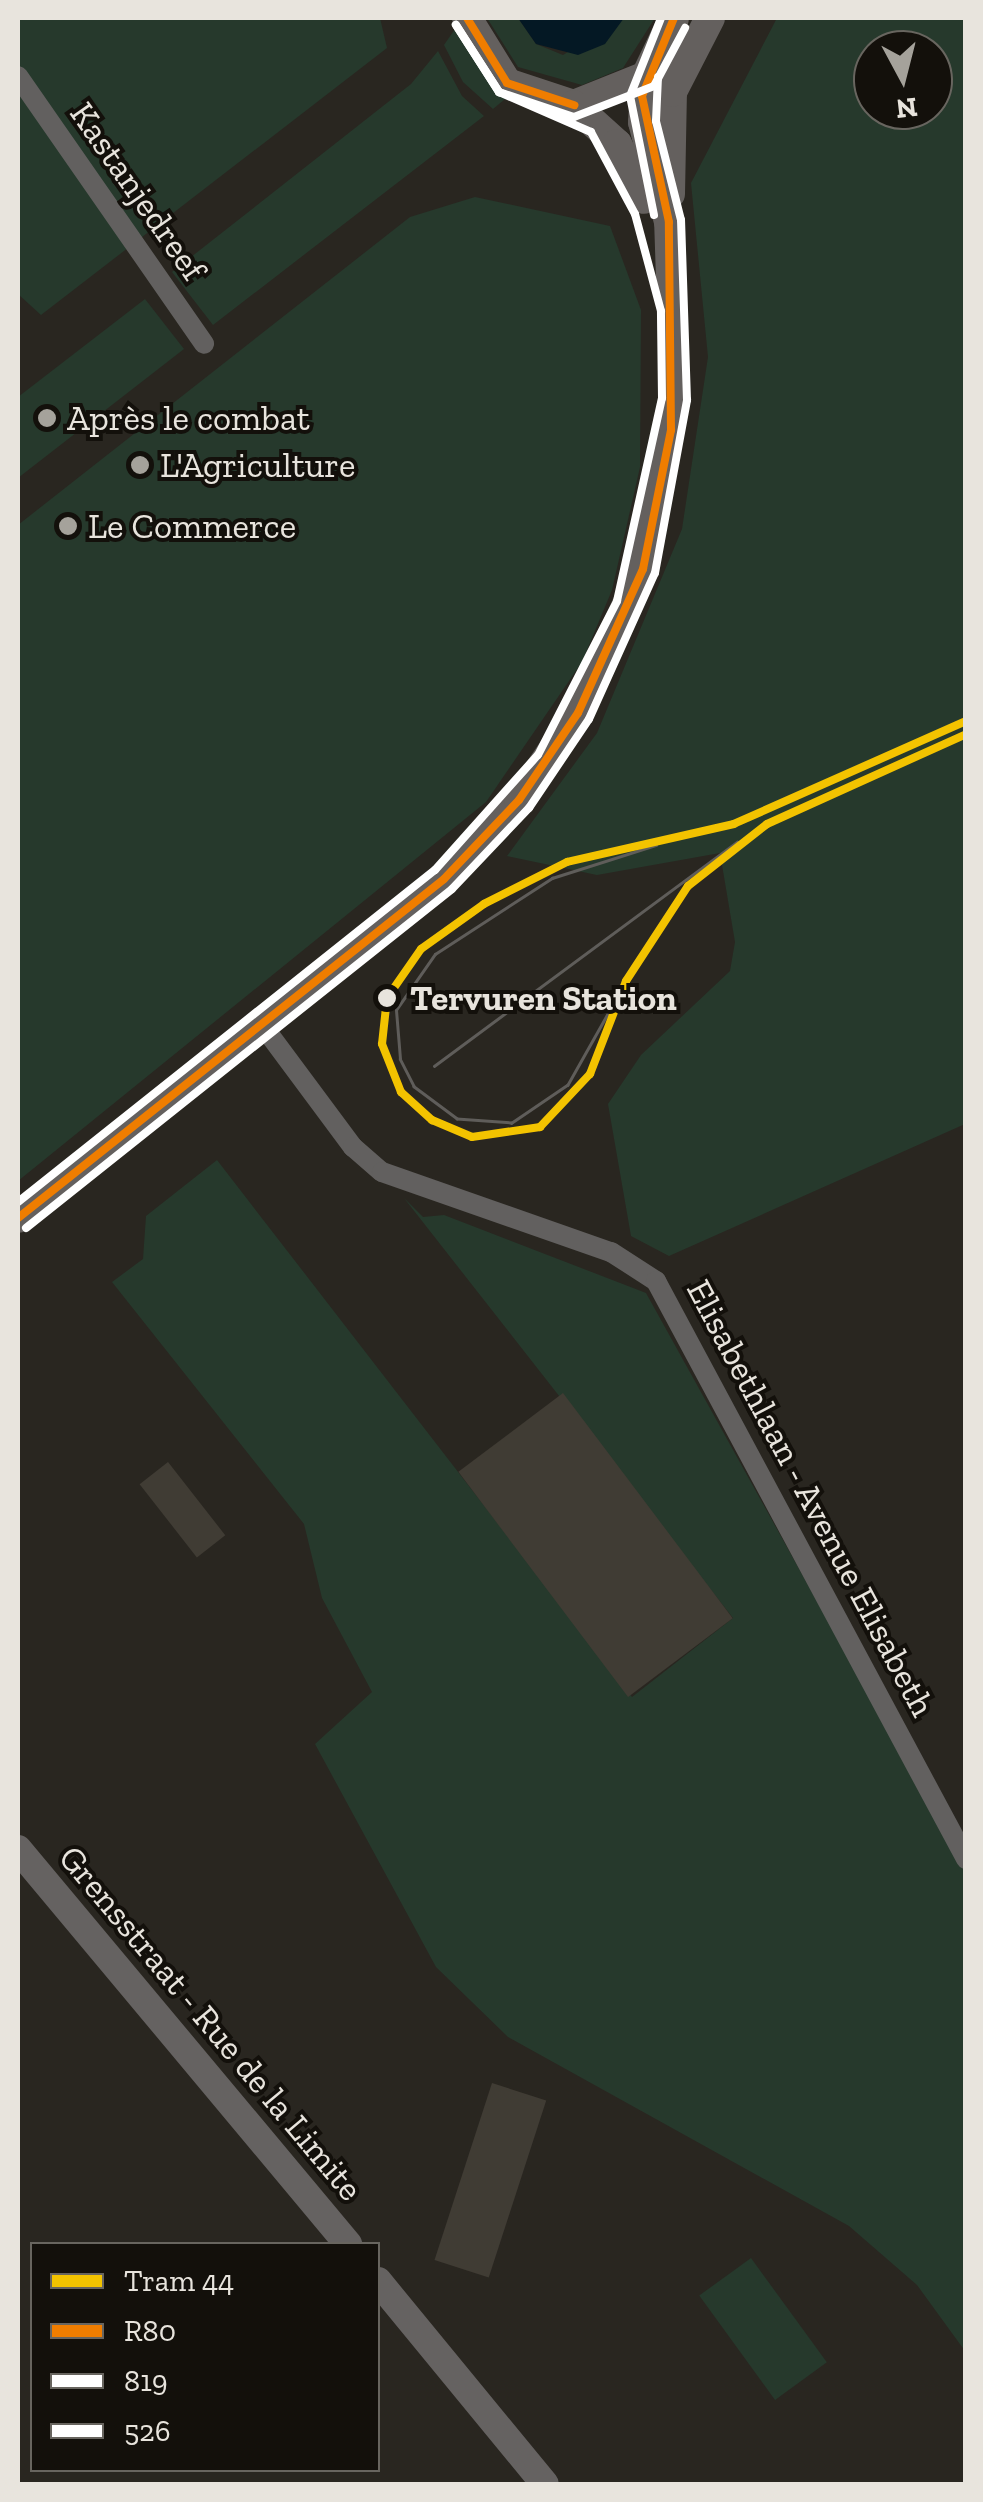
<!DOCTYPE html>
<meta charset="utf-8">
<style>
body{margin:0}
#map{position:relative;width:983px;height:2502px;overflow:hidden;background:#292620;font-family:"Zilla Slab",serif}
div>[style]{position:absolute}
.green>*{inset:0;background:#26392c;transform-origin:0 0}
.water>*{inset:0;background:#041824}
.building>*{inset:0;background:#403c34;transform-origin:0 0}
.street>*{height:20px;margin:-10px;padding:0 10px;transform-origin:10px;border-radius:10px;background:#62605f}
.secondary>*{height:28px;margin:-14px;padding:0 14px;transform-origin:14px;border-radius:14px;background:#656261}
.primary>*{height:30px;margin:-15px;padding:0 15px;transform-origin:15px;border-radius:15px;background:#64605e}
.tram>*{height:2.5px;margin:-1.25px;padding:0 1.25px;transform-origin:1.25px;border-radius:1.25px;background:#5f5d5a}
.bus-1>*{height:8px;margin:-4px;padding:0 4px;transform-origin:4px;border-radius:4px;background:#ef7d00}
.bus-2>*{height:8px;margin:-4px;padding:0 4px;transform-origin:4px;border-radius:4px;background:#fff}
.bus-3>*{height:8px;margin:-4px;padding:0 4px;transform-origin:4px;border-radius:4px;background:#fff}
.tram-1>*{height:8px;margin:-4px;padding:0 4px;transform-origin:4px;border-radius:4px;background:#f3c300}
.dots>*{width:28px;height:28px;translate:-50% -50%;box-sizing:border-box;border:5px solid #13100b;border-radius:50%}
span{translate:-50% -50%;white-space:nowrap;text-align:center;line-height:1.15;-webkit-text-stroke:8px #13100b;paint-order:stroke}
.street-label{font-size:35px;color:#e8e4dd}
.poi-label{font-size:35px;color:#e8e4dd}
.left{translate:0 -50%;text-align:left}
.stop-label{font-size:35px;color:#e8e4dd;font-weight:700}
.frame{position:absolute;inset:0;border:20px solid #e8e4dd;pointer-events:none}
.legend{position:absolute;left:30px;top:2242px;width:350px;height:230px;box-sizing:border-box;background:#13100b;border:2px solid #68655f;margin:0;padding:12px 18px;list-style:none;font-size:30px;color:#e8e4dd}
.legend li{display:flex;align-items:center;gap:20px;height:50px}
.legend b{width:50px;border:2px solid #68655f}
.north{position:absolute;left:853px;top:30px;width:100px;height:100px;box-sizing:border-box;background:#13100b;border:2px solid #68655f;border-radius:50%;rotate:173deg;font-size:28px;font-weight:700;line-height:40px;text-align:center;color:#e8e4dd}
.north::after{content:'';display:block;margin:auto;width:35px;height:45px;background:#a5a29b;clip-path:polygon(50% 0,100% 100%,50% 72%,0 100%)}
</style>
<div id="map">
<div class="green">
<i style="clip-path:polygon(18px 18px,380px 18px,387px 48px,41px 315px,18px 294px)"></i>
<i style="clip-path:polygon(487px 18px,518px 18px,536px 44px,563px 55px,624px 18px,655px 18px,623px 68px,582px 85px,518px 67px)"></i>
<i style="clip-path:polygon(evenodd,777px 18px,965px 18px,965px 1124px,669px 1256px,631px 1236px,608px 1104px,641px 1055px,730px 971px,735px 942px,720px 853px,597px 875px,507px 856px,597px 733px,682px 529px,708px 357px,691px 183px,777px 18px,873px 50px,933px 50px,933px 110px,873px 110px,873px 50px)"></i>
<i style="clip-path:polygon(455px 29px,505px 99px,493px 109px,463px 82px,444px 45px)"></i>
<i style="clip-path:polygon(438px 51px,462px 96px,484px 116px,213px 325px,172px 272px,411px 84px)"></i>
<i style="clip-path:polygon(475px 197px,610px 226px,641px 310px,640px 467px,612px 590px,582px 662px,486px 802px,18px 1181px,18px 525px,410px 217px)"></i>
<i style="clip-path:polygon(145px 299px,184px 349px,18px 478px,18px 397px)"></i>
<i style="clip-path:polygon(217px 1160px,632px 1697px,733px 1618px,404px 1198px,423px 1217px,444px 1215px,646px 1293px,965px 1868px,965px 2351px,917px 2285px,849px 2226px,508px 2037px,436px 1967px,315px 1744px,372px 1692px,322px 1598px,304px 1524px,112px 1282px,143px 1259px,146px 1216px)"></i>
<i style="left:751px;top:2258px;width:129px;height:64px;rotate:54deg"></i>
</div>
<div class="water">
<i style="clip-path:polygon(518px 18px,624px 18px,605px 44px,578px 55px,536px 44px)"></i>
</div>
<div class="building">
<i style="left:563px;top:1393px;width:282px;height:131px;rotate:53deg"></i>
<i style="left:168px;top:1462px;width:93px;height:36px;rotate:52deg"></i>
<i style="left:492px;top:2083px;width:57px;height:186px;rotate:18deg"></i>
</div>
<div class="street">
<i style="left:18px;top:76px;width:326px;rotate:55.2deg"></i>
<i style="left:263px;top:1026px;width:151px;rotate:53.4deg"></i>
<i style="left:353px;top:1147px;width:38px;rotate:41deg"></i>
<i style="left:382px;top:1172px;width:243px;rotate:19.3deg"></i>
<i style="left:611px;top:1252px;width:54px;rotate:32.8deg"></i>
<i style="left:656px;top:1281px;width:656px;rotate:61.79deg"></i>
</div>
<div class="secondary">
<i style="left:18px;top:1849px;width:515px;rotate:50.12deg"></i>
<i style="left:378px;top:2281px;width:263px;rotate:50.6deg"></i>
</div>
<div class="primary">
<i style="left:467px;top:18px;width:76px;rotate:58.4deg"></i>
<i style="left:507px;top:83px;width:71px;rotate:18.2deg"></i>
<i style="left:574px;top:105px;width:78px;rotate:-21.9deg"></i>
<i style="left:646px;top:76px;width:64px;rotate:-64.2deg"></i>
<i style="left:574px;top:105px;width:58px;rotate:42.2deg"></i>
<i style="left:617px;top:144px;width:61px;rotate:63.9deg"></i>
<i style="left:670px;top:194px;width:102px;rotate:-88.9deg"></i>
<i style="left:672px;top:92px;width:83px;rotate:-62.8deg"></i>
<i style="left:18px;top:1218px;width:544px;rotate:-38.51deg"></i>
<i style="left:444px;top:879px;width:109px;rotate:-46.5deg"></i>
<i style="left:519px;top:800px;width:105px;rotate:-55.9deg"></i>
<i style="left:578px;top:713px;width:158px;rotate:-65.7deg"></i>
<i style="left:643px;top:569px;width:173px;rotate:-79.3deg"></i>
<i style="left:675px;top:399px;width:177px;rotate:-91.9deg"></i>
<i style="left:669px;top:222px;width:103px;rotate:-104.6deg"></i>
<i style="left:643px;top:122px;width:46px;rotate:-86.3deg"></i>
</div>
<div class="tram">
<i style="left:617px;top:998px;width:100px;rotate:119.4deg"></i>
<i style="left:568px;top:1085px;width:68px;rotate:145.8deg"></i>
<i style="left:512px;top:1123px;width:55px;rotate:-175.8deg"></i>
<i style="left:457px;top:1119px;width:54px;rotate:-143.3deg"></i>
<i style="left:414px;top:1087px;width:31px;rotate:-117deg"></i>
<i style="left:400px;top:1059px;width:49px;rotate:-94.7deg"></i>
<i style="left:396px;top:1010px;width:68px;rotate:-55.1deg"></i>
<i style="left:435px;top:954px;width:140px;rotate:-33deg"></i>
<i style="left:552px;top:878px;width:109px;rotate:-17.6deg"></i>
<i style="left:434px;top:1066px;width:377px;rotate:-36.5deg"></i>
</div>
<div class="bus-1">
<i style="left:467px;top:18px;width:76px;rotate:58.4deg"></i>
<i style="left:507px;top:83px;width:71px;rotate:18.2deg"></i>
<i style="left:18px;top:1218px;width:544px;rotate:-38.51deg"></i>
<i style="left:444px;top:879px;width:109px;rotate:-46.5deg"></i>
<i style="left:519px;top:800px;width:105px;rotate:-55.9deg"></i>
<i style="left:578px;top:713px;width:158px;rotate:-65.7deg"></i>
<i style="left:643px;top:569px;width:142px;rotate:-78.6deg"></i>
<i style="left:671px;top:430px;width:208px;rotate:-90.6deg"></i>
<i style="left:669px;top:222px;width:129px;rotate:-102.1deg"></i>
<i style="left:642px;top:96px;width:84px;rotate:-67.7deg"></i>
</div>
<div class="bus-2">
<i style="left:456px;top:25px;width:80px;rotate:57.3deg"></i>
<i style="left:499px;top:92px;width:79px;rotate:18.4deg"></i>
<i style="left:574px;top:117px;width:86px;rotate:-21.2deg"></i>
<i style="left:654px;top:86px;width:66px;rotate:-61.9deg"></i>
<i style="left:26px;top:1228px;width:544px;rotate:-38.51deg"></i>
<i style="left:452px;top:889px;width:112px;rotate:-46.5deg"></i>
<i style="left:529px;top:808px;width:107px;rotate:-56deg"></i>
<i style="left:589px;top:719px;width:160px;rotate:-65.7deg"></i>
<i style="left:655px;top:573px;width:176px;rotate:-79.5deg"></i>
<i style="left:687px;top:400px;width:180px;rotate:-91.9deg"></i>
<i style="left:681px;top:220px;width:102px;rotate:-104.2deg"></i>
<i style="left:656px;top:121px;width:44px;rotate:-87.4deg"></i>
</div>
<div class="bus-3">
<i style="left:654px;top:215px;width:121px;rotate:-101.4deg"></i>
<i style="left:630px;top:96px;width:84px;rotate:-68.3deg"></i>
<i style="left:18px;top:1202px;width:533px;rotate:-38.53deg"></i>
<i style="left:435px;top:870px;width:154px;rotate:-48.2deg"></i>
<i style="left:538px;top:755px;width:173px;rotate:-62.8deg"></i>
<i style="left:617px;top:601px;width:208px;rotate:-77.5deg"></i>
<i style="left:662px;top:398px;width:87px;rotate:-90.7deg"></i>
<i style="left:661px;top:311px;width:100px;rotate:-105deg"></i>
<i style="left:635px;top:214px;width:93px;rotate:-118.2deg"></i>
<i style="left:591px;top:132px;width:100px;rotate:-156.5deg"></i>
<i style="left:499px;top:92px;width:80px;rotate:-122.7deg"></i>
</div>
<div class="tram-1">
<i style="left:966px;top:721px;width:254px;rotate:156.1deg"></i>
<i style="left:734px;top:824px;width:171px;rotate:167.2deg"></i>
<i style="left:567px;top:862px;width:93px;rotate:153.2deg"></i>
<i style="left:484px;top:904px;width:77px;rotate:144.5deg"></i>
<i style="left:421px;top:949px;width:60px;rotate:124.8deg"></i>
<i style="left:387px;top:998px;width:46px;rotate:96.2deg"></i>
<i style="left:382px;top:1044px;width:52px;rotate:68.4deg"></i>
<i style="left:401px;top:1092px;width:42px;rotate:42.1deg"></i>
<i style="left:432px;top:1120px;width:43px;rotate:23deg"></i>
<i style="left:472px;top:1137px;width:69px;rotate:-8.4deg"></i>
<i style="left:540px;top:1127px;width:73px;rotate:-46.7deg"></i>
<i style="left:590px;top:1074px;width:100px;rotate:-68.8deg"></i>
<i style="left:626px;top:981px;width:113px;rotate:-56.9deg"></i>
<i style="left:688px;top:886px;width:100px;rotate:-38.1deg"></i>
<i style="left:767px;top:824px;width:218px;rotate:-24.3deg"></i>
</div>
<div class="dots">
<i style="left:47px;top:418px;background:#a5a29b"></i>
<i style="left:140px;top:465px;background:#a5a29b"></i>
<i style="left:68px;top:526px;background:#a5a29b"></i>
<i style="left:387px;top:998px;background:#e8e4dd"></i>
</div>
<div class="street-label">
<span style="left:138px;top:191px;rotate:55deg">Kastanjedreef</span>
<span style="left:811px;top:1498px;rotate:62deg">Elisabethlaan - Avenue Elisabeth</span>
<span style="left:211px;top:2023px;rotate:50deg">Grensstraat - Rue de la Limite</span>
</div>
<div class="poi-label">
<span class="left" style="left:67px;top:418px">Après le combat</span>
<span class="left" style="left:160px;top:465px">L'Agriculture</span>
<span class="left" style="left:88px;top:526px">Le Commerce</span>
</div>
<div class="stop-label">
<span class="left" style="left:410px;top:998px">Tervuren Station</span>
</div>
<div class="frame"></div>
<ul class="legend">
<li><b style="height:12px;background:#f3c300"></b>Tram 44</li>
<li><b style="height:12px;background:#ef7d00"></b>R80</li>
<li><b style="height:12px;background:#fff"></b>819</li>
<li><b style="height:12px;background:#fff"></b>526</li>
</ul>
<div class="north">N</div>
</div>
